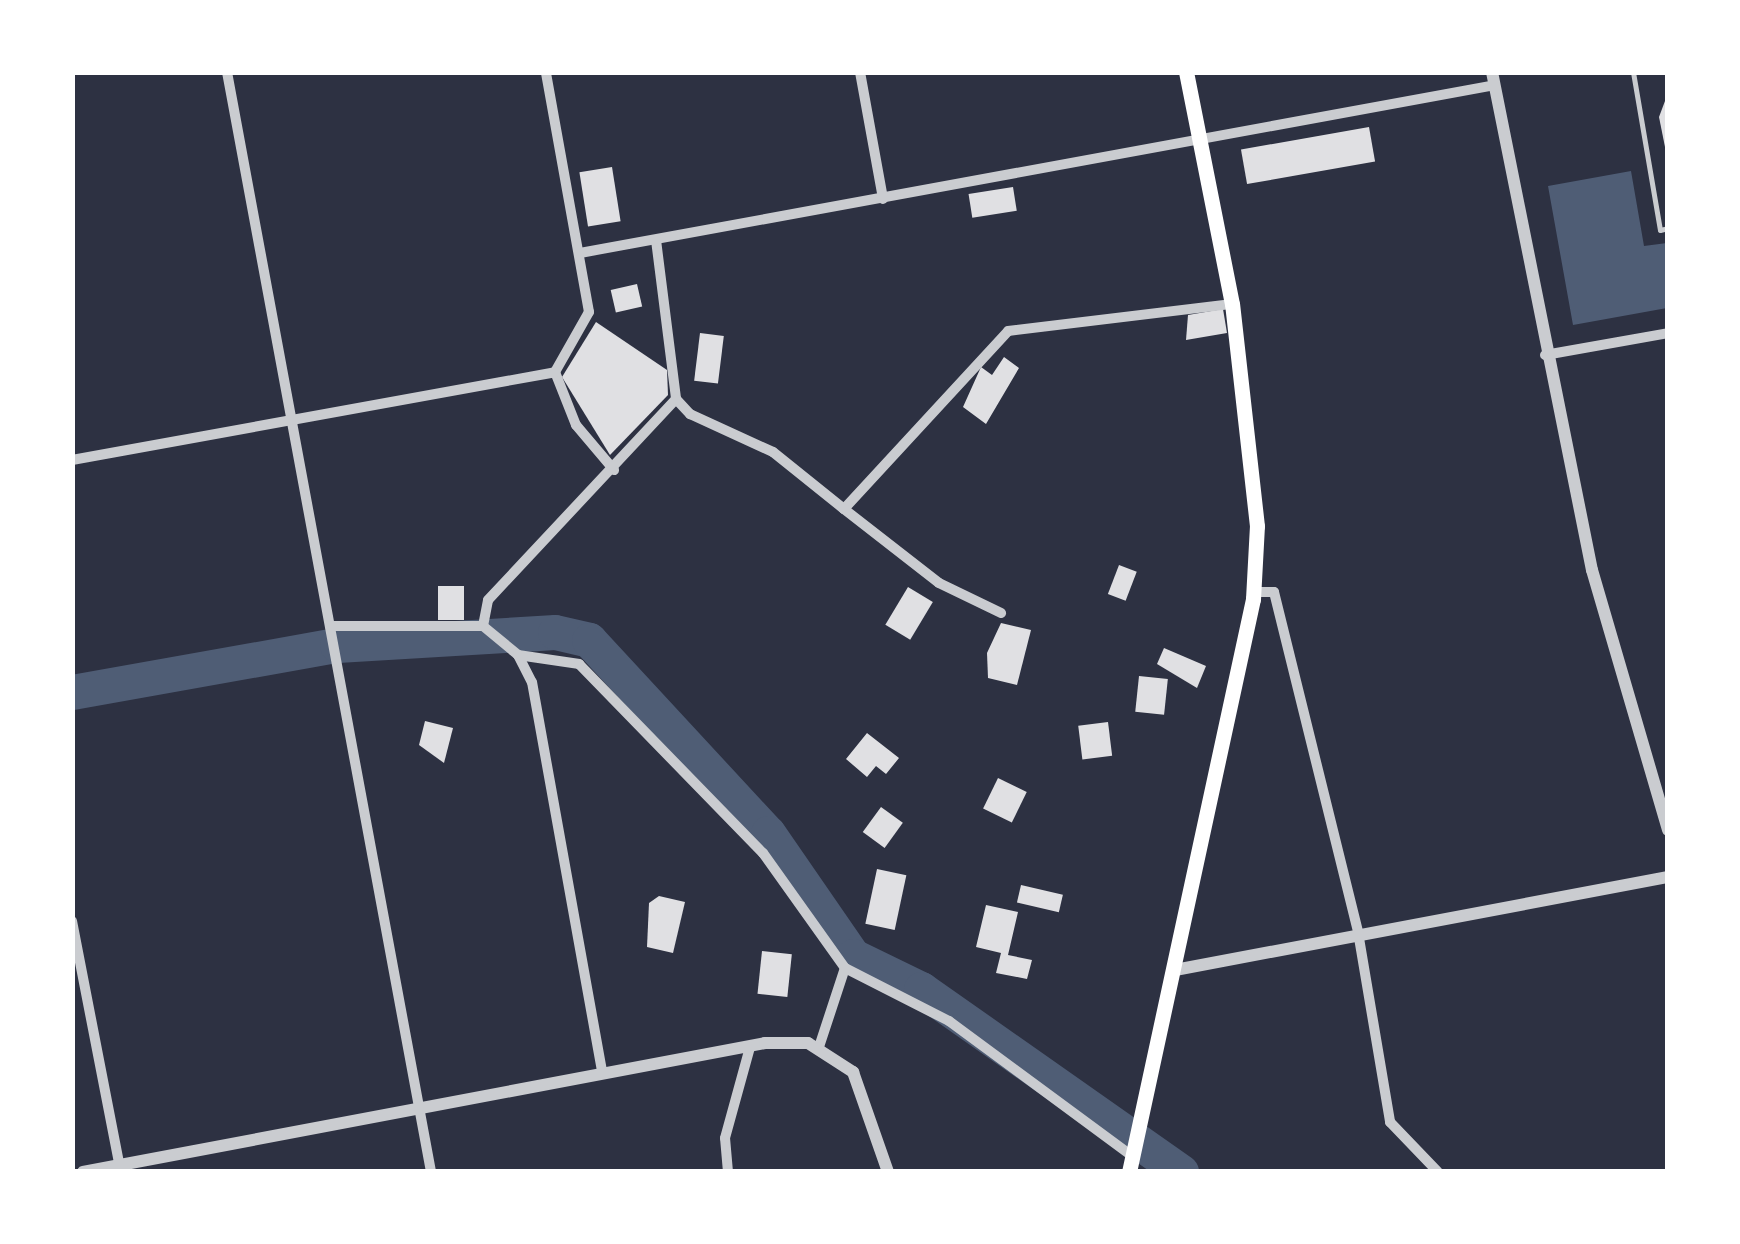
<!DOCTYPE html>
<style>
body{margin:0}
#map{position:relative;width:1740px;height:1244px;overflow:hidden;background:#2d3142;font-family:"Exo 2",sans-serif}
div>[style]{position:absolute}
.water>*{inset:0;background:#4f5d75}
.river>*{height:35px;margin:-17.5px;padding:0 17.5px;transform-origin:17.5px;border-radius:17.5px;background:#4f5d75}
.building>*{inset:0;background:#e0e0e3;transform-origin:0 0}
.service>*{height:5px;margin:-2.5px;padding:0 2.5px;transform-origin:2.5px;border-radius:2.5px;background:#caccd0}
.minor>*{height:10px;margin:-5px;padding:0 5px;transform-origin:5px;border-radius:5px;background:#caccd0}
.tertiary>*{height:12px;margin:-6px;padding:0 6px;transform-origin:6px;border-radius:6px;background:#caccd0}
.secondary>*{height:15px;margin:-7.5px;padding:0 7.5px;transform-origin:7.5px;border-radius:7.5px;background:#fff}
span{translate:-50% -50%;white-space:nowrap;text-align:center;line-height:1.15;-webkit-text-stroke:10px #fff;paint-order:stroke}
.frame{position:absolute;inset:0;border:75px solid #fff;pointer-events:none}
</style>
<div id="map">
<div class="water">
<i style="clip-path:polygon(1631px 171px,1644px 246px,1667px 243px,1667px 308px,1573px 325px,1548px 186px)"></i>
</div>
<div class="river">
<i style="left:72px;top:692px;width:269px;rotate:-10.1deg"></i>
<i style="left:337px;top:645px;width:218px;rotate:-3.4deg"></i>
<i style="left:555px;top:632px;width:35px;rotate:13deg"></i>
<i style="left:589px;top:640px;width:263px;rotate:47.2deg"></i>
<i style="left:768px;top:833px;width:150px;rotate:55.4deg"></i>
<i style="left:853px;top:956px;width:76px;rotate:25.9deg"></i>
<i style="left:921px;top:989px;width:318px;rotate:35.1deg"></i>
</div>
<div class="building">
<i style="clip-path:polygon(1668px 93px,1668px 162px,1659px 117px)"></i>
<i style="left:1369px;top:127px;width:35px;height:130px;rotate:80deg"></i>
<i style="left:612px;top:167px;width:55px;height:33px;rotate:81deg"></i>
<i style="left:1013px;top:187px;width:24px;height:45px;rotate:81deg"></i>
<i style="left:637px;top:284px;width:23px;height:27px;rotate:77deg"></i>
<i style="clip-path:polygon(1223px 309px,1227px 333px,1186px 340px,1188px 315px)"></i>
<i style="clip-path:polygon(596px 322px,667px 370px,668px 395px,610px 455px,562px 377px)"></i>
<i style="left:700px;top:333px;width:24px;height:48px;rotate:7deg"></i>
<i style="clip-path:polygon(1004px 357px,1019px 368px,986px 424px,963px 407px,981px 367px,992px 375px)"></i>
<i style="left:1119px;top:565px;width:19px;height:31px;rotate:21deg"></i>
<i style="left:438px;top:586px;width:26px;height:34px"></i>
<i style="left:908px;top:587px;width:29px;height:44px;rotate:31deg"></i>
<i style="clip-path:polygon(1001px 623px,1031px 630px,1017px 685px,988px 678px,987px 653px)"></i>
<i style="clip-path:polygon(1164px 648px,1206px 666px,1197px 688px,1157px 664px)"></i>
<i style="left:1139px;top:676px;width:29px;height:36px;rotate:6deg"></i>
<i style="clip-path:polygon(425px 721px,453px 728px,444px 763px,419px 745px)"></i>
<i style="left:1108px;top:722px;width:34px;height:30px;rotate:83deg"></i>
<i style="clip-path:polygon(867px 733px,899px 758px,886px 774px,876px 766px,867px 777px,846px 759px)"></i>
<i style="left:998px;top:778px;width:32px;height:34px;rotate:26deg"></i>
<i style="left:881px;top:807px;width:27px;height:31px;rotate:36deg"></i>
<i style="left:877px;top:869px;width:30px;height:56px;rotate:12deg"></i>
<i style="left:1021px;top:885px;width:43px;height:18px;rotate:13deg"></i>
<i style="clip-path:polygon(659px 896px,685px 902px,673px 953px,647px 947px,649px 903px)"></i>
<i style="clip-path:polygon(986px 905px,1018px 912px,1008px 955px,1032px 960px,1027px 979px,996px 973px,1001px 953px,976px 947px)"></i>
<i style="left:762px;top:951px;width:30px;height:43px;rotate:6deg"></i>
</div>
<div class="service">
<i style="left:1633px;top:72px;width:160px;rotate:80.3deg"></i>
<i style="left:1660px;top:230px;width:8px;rotate:-14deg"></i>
</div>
<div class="minor">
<i style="left:227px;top:72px;width:1119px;rotate:79.49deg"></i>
<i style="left:860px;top:72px;width:129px;rotate:79.7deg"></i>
<i style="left:656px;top:240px;width:160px;rotate:82.8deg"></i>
<i style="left:676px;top:399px;width:21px;rotate:47deg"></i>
<i style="left:690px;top:414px;width:91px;rotate:24.6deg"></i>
<i style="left:773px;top:452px;width:91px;rotate:38.8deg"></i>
<i style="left:844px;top:509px;width:242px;rotate:-47.3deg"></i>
<i style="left:1008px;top:331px;width:226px;rotate:-6.9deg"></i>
<i style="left:580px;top:253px;width:930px;rotate:-10.4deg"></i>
<i style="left:1545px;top:355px;width:125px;rotate:-10.1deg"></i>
<i style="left:555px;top:372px;width:57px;rotate:68.4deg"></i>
<i style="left:576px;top:425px;width:59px;rotate:49.8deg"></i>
<i style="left:72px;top:460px;width:491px;rotate:-10.3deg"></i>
<i style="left:555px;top:372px;width:69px;rotate:-60.5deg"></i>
<i style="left:589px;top:312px;width:244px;rotate:-100.2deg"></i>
<i style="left:844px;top:509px;width:120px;rotate:37.9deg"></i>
<i style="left:939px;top:583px;width:69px;rotate:25.8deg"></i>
<i style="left:1253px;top:592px;width:21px"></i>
<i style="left:1274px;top:592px;width:350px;rotate:76.1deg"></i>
<i style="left:1358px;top:932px;width:193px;rotate:80.4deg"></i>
<i style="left:1390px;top:1122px;width:69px;rotate:46.2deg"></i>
<i style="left:330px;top:626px;width:153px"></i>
<i style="left:483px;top:626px;width:45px;rotate:39.6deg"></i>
<i style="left:518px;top:655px;width:30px;rotate:63deg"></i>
<i style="left:532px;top:682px;width:397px;rotate:79.8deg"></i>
<i style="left:483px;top:626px;width:26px;rotate:-79deg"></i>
<i style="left:488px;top:600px;width:275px;rotate:-46.9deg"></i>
<i style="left:518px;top:655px;width:62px;rotate:8.4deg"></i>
<i style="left:579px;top:664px;width:264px;rotate:45.8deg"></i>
<i style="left:763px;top:853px;width:141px;rotate:54.5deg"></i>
<i style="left:845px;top:968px;width:117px;rotate:27deg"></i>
<i style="left:949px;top:1021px;width:227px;rotate:36.4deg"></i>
<i style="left:72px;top:921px;width:256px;rotate:79deg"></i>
<i style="left:819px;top:1047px;width:83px;rotate:-71.8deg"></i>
<i style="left:728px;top:1172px;width:34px;rotate:-95deg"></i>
<i style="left:725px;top:1138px;width:94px;rotate:-74.6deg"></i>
</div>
<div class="tertiary">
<i style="left:1492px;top:72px;width:508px;rotate:78.65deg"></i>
<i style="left:1592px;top:570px;width:271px;rotate:73.7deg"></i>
<i style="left:1175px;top:970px;width:502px;rotate:-10.68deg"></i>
<i style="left:83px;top:1172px;width:694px;rotate:-10.71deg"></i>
<i style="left:765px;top:1043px;width:43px"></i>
<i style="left:808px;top:1043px;width:54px;rotate:32.8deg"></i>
<i style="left:853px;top:1072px;width:106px;rotate:70.7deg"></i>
</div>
<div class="secondary">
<i style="left:1129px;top:1172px;width:586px;rotate:-77.79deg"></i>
<i style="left:1253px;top:599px;width:73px;rotate:-86.9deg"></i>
<i style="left:1257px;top:526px;width:223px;rotate:-96.4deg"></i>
<i style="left:1232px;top:304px;width:237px;rotate:-101.2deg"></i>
</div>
<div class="frame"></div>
</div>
